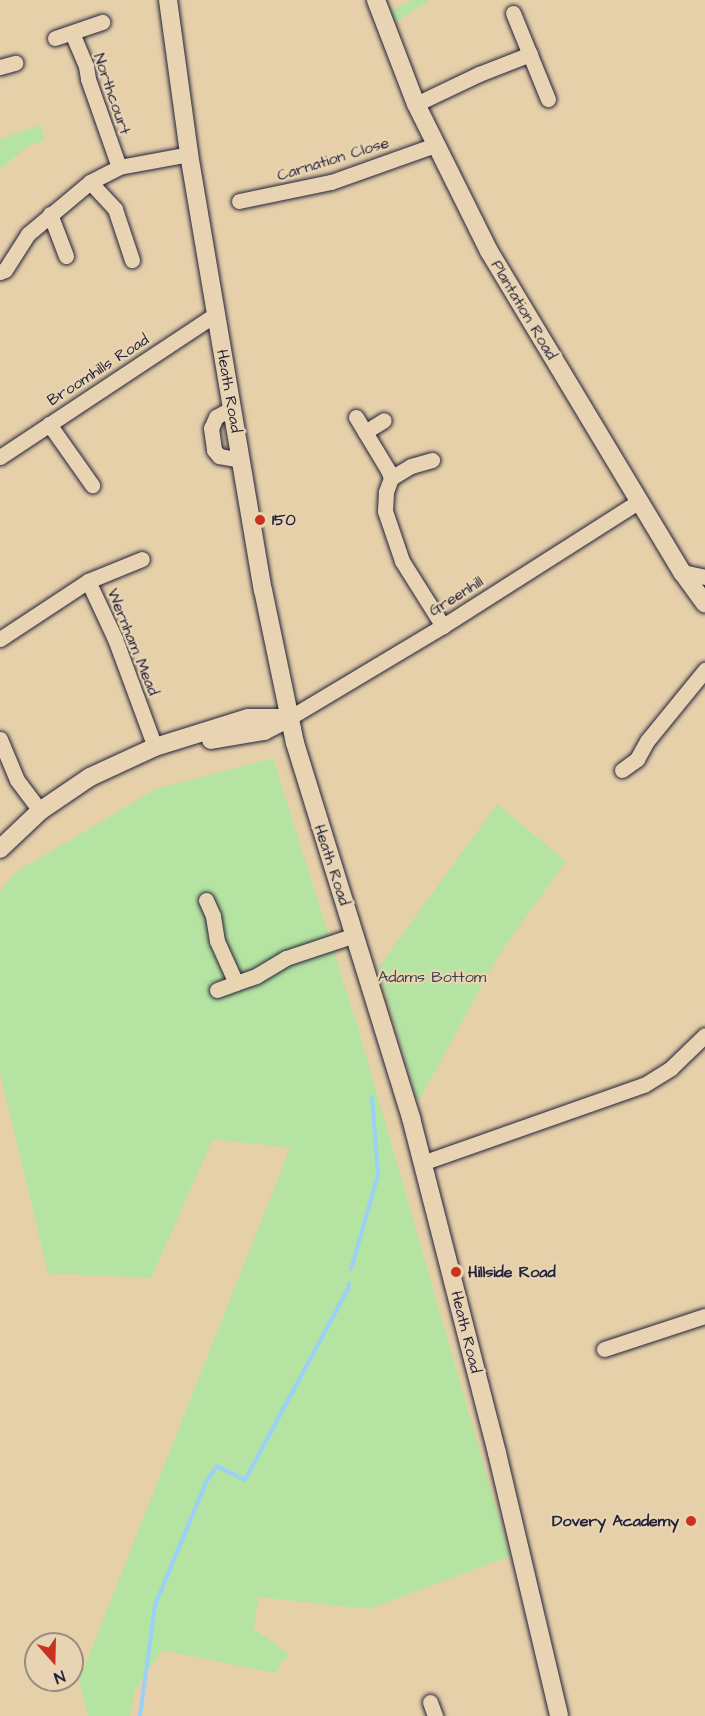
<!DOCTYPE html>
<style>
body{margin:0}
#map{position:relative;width:705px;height:1716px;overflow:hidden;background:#e6d0aa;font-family:"Architects Daughter",sans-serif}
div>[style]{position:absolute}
.green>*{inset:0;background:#b5e3a1}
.stream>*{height:4px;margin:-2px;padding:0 2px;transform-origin:2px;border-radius:2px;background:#9bd0f9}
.roads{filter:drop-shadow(0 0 2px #22223b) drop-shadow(0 0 2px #22223b)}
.minor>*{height:15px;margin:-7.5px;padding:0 7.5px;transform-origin:7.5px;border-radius:7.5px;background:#e8d4b2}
.tertiary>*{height:18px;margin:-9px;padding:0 9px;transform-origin:9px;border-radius:9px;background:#e8d4b2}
.dots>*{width:16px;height:16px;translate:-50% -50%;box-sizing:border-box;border:3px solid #e8d4b2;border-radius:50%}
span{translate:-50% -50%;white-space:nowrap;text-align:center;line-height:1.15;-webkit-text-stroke:4.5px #e8d4b2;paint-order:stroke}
.street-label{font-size:16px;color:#22223b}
.poi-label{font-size:16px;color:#22223b;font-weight:700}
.left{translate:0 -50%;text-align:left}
.right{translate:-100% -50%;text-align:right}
.park-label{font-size:16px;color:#383f4a}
.north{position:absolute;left:24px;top:1632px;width:60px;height:60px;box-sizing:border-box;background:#e8d4b2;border:2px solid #998d82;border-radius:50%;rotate:160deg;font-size:16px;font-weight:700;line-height:24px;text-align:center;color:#22223b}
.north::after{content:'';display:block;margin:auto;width:21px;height:27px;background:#c8321e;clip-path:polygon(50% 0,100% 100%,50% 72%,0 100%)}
</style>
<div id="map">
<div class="green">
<i style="clip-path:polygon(413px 0,430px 0,394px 23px,391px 11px)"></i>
<i style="clip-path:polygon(40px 125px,45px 140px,28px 146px,0 169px,0 139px)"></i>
<i style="clip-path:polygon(273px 758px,358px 1028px,510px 1556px,369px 1609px,258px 1597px,254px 1629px,289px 1654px,275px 1673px,162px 1650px,135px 1690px,130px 1716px,88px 1716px,79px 1680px,290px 1148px,213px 1139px,151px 1278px,48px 1273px,0 1073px,0 891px,16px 872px,156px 789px)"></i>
<i style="clip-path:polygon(497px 804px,566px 861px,498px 956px,418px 1102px,378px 968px)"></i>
</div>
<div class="stream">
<i style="left:351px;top:1269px;width:98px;rotate:-74deg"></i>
<i style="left:378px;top:1175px;width:78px;rotate:-94.4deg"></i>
<i style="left:140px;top:1716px;width:112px;rotate:-82.3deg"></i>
<i style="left:155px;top:1605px;width:135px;rotate:-67.4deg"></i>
<i style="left:207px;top:1480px;width:17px;rotate:-54deg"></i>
<i style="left:217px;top:1466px;width:31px;rotate:27deg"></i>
<i style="left:245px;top:1480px;width:217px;rotate:-61.7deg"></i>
<i style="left:348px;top:1289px;width:6px;rotate:-81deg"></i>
</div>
<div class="roads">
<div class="minor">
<i style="left:513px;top:13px;width:93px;rotate:67.9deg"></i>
<i style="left:72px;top:33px;width:36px;rotate:67deg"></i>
<i style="left:86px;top:66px;width:13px;rotate:81deg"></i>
<i style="left:88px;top:79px;width:93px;rotate:70.6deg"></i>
<i style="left:55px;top:38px;width:50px;rotate:-18.8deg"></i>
<i style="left:0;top:67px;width:16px;rotate:-15deg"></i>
<i style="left:416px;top:104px;width:70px;rotate:-25.5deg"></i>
<i style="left:479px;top:74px;width:55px;rotate:-21.4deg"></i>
<i style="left:90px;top:182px;width:37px;rotate:47deg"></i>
<i style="left:115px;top:209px;width:54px;rotate:71.6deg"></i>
<i style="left:239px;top:201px;width:94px;rotate:-11.7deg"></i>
<i style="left:331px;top:182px;width:110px;rotate:-19.6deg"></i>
<i style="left:50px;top:214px;width:45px;rotate:69.1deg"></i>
<i style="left:0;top:272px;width:5px;rotate:-22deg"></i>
<i style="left:5px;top:270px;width:43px;rotate:-57.4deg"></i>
<i style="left:28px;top:234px;width:81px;rotate:-40deg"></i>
<i style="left:90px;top:182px;width:33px;rotate:-27deg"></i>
<i style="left:119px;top:167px;width:71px;rotate:-10.5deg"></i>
<i style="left:232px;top:408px;width:18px;rotate:151deg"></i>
<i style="left:216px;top:417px;width:12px;rotate:114deg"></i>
<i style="left:211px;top:428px;width:22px;rotate:82deg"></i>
<i style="left:214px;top:450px;width:8px;rotate:50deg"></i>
<i style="left:219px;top:456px;width:22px;rotate:10deg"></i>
<i style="left:356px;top:417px;width:62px;rotate:58.9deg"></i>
<i style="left:388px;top:470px;width:9px;rotate:69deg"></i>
<i style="left:391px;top:478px;width:15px;rotate:110deg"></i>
<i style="left:386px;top:492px;width:19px;rotate:93deg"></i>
<i style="left:385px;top:511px;width:53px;rotate:71.2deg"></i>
<i style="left:402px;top:561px;width:77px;rotate:57.8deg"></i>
<i style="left:49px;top:424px;width:75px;rotate:54.8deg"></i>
<i style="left:365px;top:432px;width:22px;rotate:-32deg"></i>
<i style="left:0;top:457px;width:259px;rotate:-33.5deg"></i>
<i style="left:391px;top:478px;width:23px;rotate:-31deg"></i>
<i style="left:411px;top:466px;width:22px;rotate:-16deg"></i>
<i style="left:682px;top:572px;width:24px;rotate:12deg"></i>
<i style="left:88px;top:581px;width:58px;rotate:-22.2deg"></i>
<i style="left:0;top:639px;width:105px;rotate:-33.4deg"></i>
<i style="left:88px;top:581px;width:64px;rotate:65deg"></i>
<i style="left:115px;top:639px;width:115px;rotate:69.7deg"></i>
<i style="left:289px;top:718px;width:179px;rotate:-30.9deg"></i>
<i style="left:443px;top:626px;width:232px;rotate:-32.5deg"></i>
<i style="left:0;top:739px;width:44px;rotate:67.5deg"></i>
<i style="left:17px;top:780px;width:39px;rotate:53deg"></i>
<i style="left:622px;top:770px;width:19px;rotate:-36deg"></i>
<i style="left:637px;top:759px;width:21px;rotate:-61deg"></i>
<i style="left:647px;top:741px;width:92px;rotate:-50.8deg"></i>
<i style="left:206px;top:900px;width:17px;rotate:66deg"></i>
<i style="left:213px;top:916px;width:25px;rotate:81deg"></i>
<i style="left:217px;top:941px;width:46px;rotate:65.7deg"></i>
<i style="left:236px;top:983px;width:21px;rotate:-19deg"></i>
<i style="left:256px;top:976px;width:35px;rotate:-31deg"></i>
<i style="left:286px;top:958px;width:73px;rotate:-18.4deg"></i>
<i style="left:217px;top:990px;width:20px;rotate:-20deg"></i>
<i style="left:422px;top:1163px;width:235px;rotate:-19.4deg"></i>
<i style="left:644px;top:1085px;width:32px;rotate:-32deg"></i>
<i style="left:671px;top:1068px;width:47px;rotate:-44.1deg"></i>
<i style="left:604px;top:1349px;width:106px;rotate:-18.1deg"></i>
<i style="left:430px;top:1702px;width:15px;rotate:70deg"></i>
</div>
<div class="tertiary">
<i style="left:168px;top:0;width:155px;rotate:82.2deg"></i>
<i style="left:189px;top:154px;width:442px;rotate:80.4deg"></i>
<i style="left:263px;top:590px;width:156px;rotate:78.2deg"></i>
<i style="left:295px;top:743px;width:393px;rotate:72.8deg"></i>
<i style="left:411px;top:1118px;width:346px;rotate:75.6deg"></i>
<i style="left:497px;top:1453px;width:270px;rotate:76.7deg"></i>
<i style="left:376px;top:0;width:111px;rotate:69deg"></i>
<i style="left:416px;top:104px;width:164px;rotate:63.6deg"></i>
<i style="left:489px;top:251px;width:375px;rotate:59deg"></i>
<i style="left:682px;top:572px;width:39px;rotate:54deg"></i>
<i style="left:211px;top:740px;width:54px;rotate:-9.6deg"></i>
<i style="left:264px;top:731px;width:27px;rotate:-27deg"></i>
<i style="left:0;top:849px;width:55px;rotate:-43.5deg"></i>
<i style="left:40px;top:811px;width:60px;rotate:-34.2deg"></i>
<i style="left:90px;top:777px;width:72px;rotate:-24.8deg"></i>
<i style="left:155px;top:747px;width:97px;rotate:-17.3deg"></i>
<i style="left:248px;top:718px;width:41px"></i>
</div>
</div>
<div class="dots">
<i style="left:260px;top:520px;background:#c8321e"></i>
<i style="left:456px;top:1272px;background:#c8321e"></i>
<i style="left:691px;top:1521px;background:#c8321e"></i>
</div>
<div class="street-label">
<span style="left:112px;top:94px;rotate:71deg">Northcourt</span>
<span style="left:333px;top:159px;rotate:-17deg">Carnation Close</span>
<span style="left:524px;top:310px;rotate:59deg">Plantation Road</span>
<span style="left:98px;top:370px;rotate:-33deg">Broomhills Road</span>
<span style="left:229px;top:391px;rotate:80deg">Heath Road</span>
<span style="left:456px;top:596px;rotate:-32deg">Greenhill</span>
<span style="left:133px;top:642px;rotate:68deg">Wernham Mead</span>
<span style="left:332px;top:865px;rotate:72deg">Heath Road</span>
<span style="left:466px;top:1332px;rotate:76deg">Heath Road</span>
</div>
<div class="poi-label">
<span class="left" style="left:272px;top:520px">150</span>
<span class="left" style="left:468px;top:1272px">Hillside Road</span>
<span class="right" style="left:679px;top:1521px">Dovery Academy</span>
</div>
<div class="park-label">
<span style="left:432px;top:977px">Adams Bottom</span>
</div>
<div class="north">N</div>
</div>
